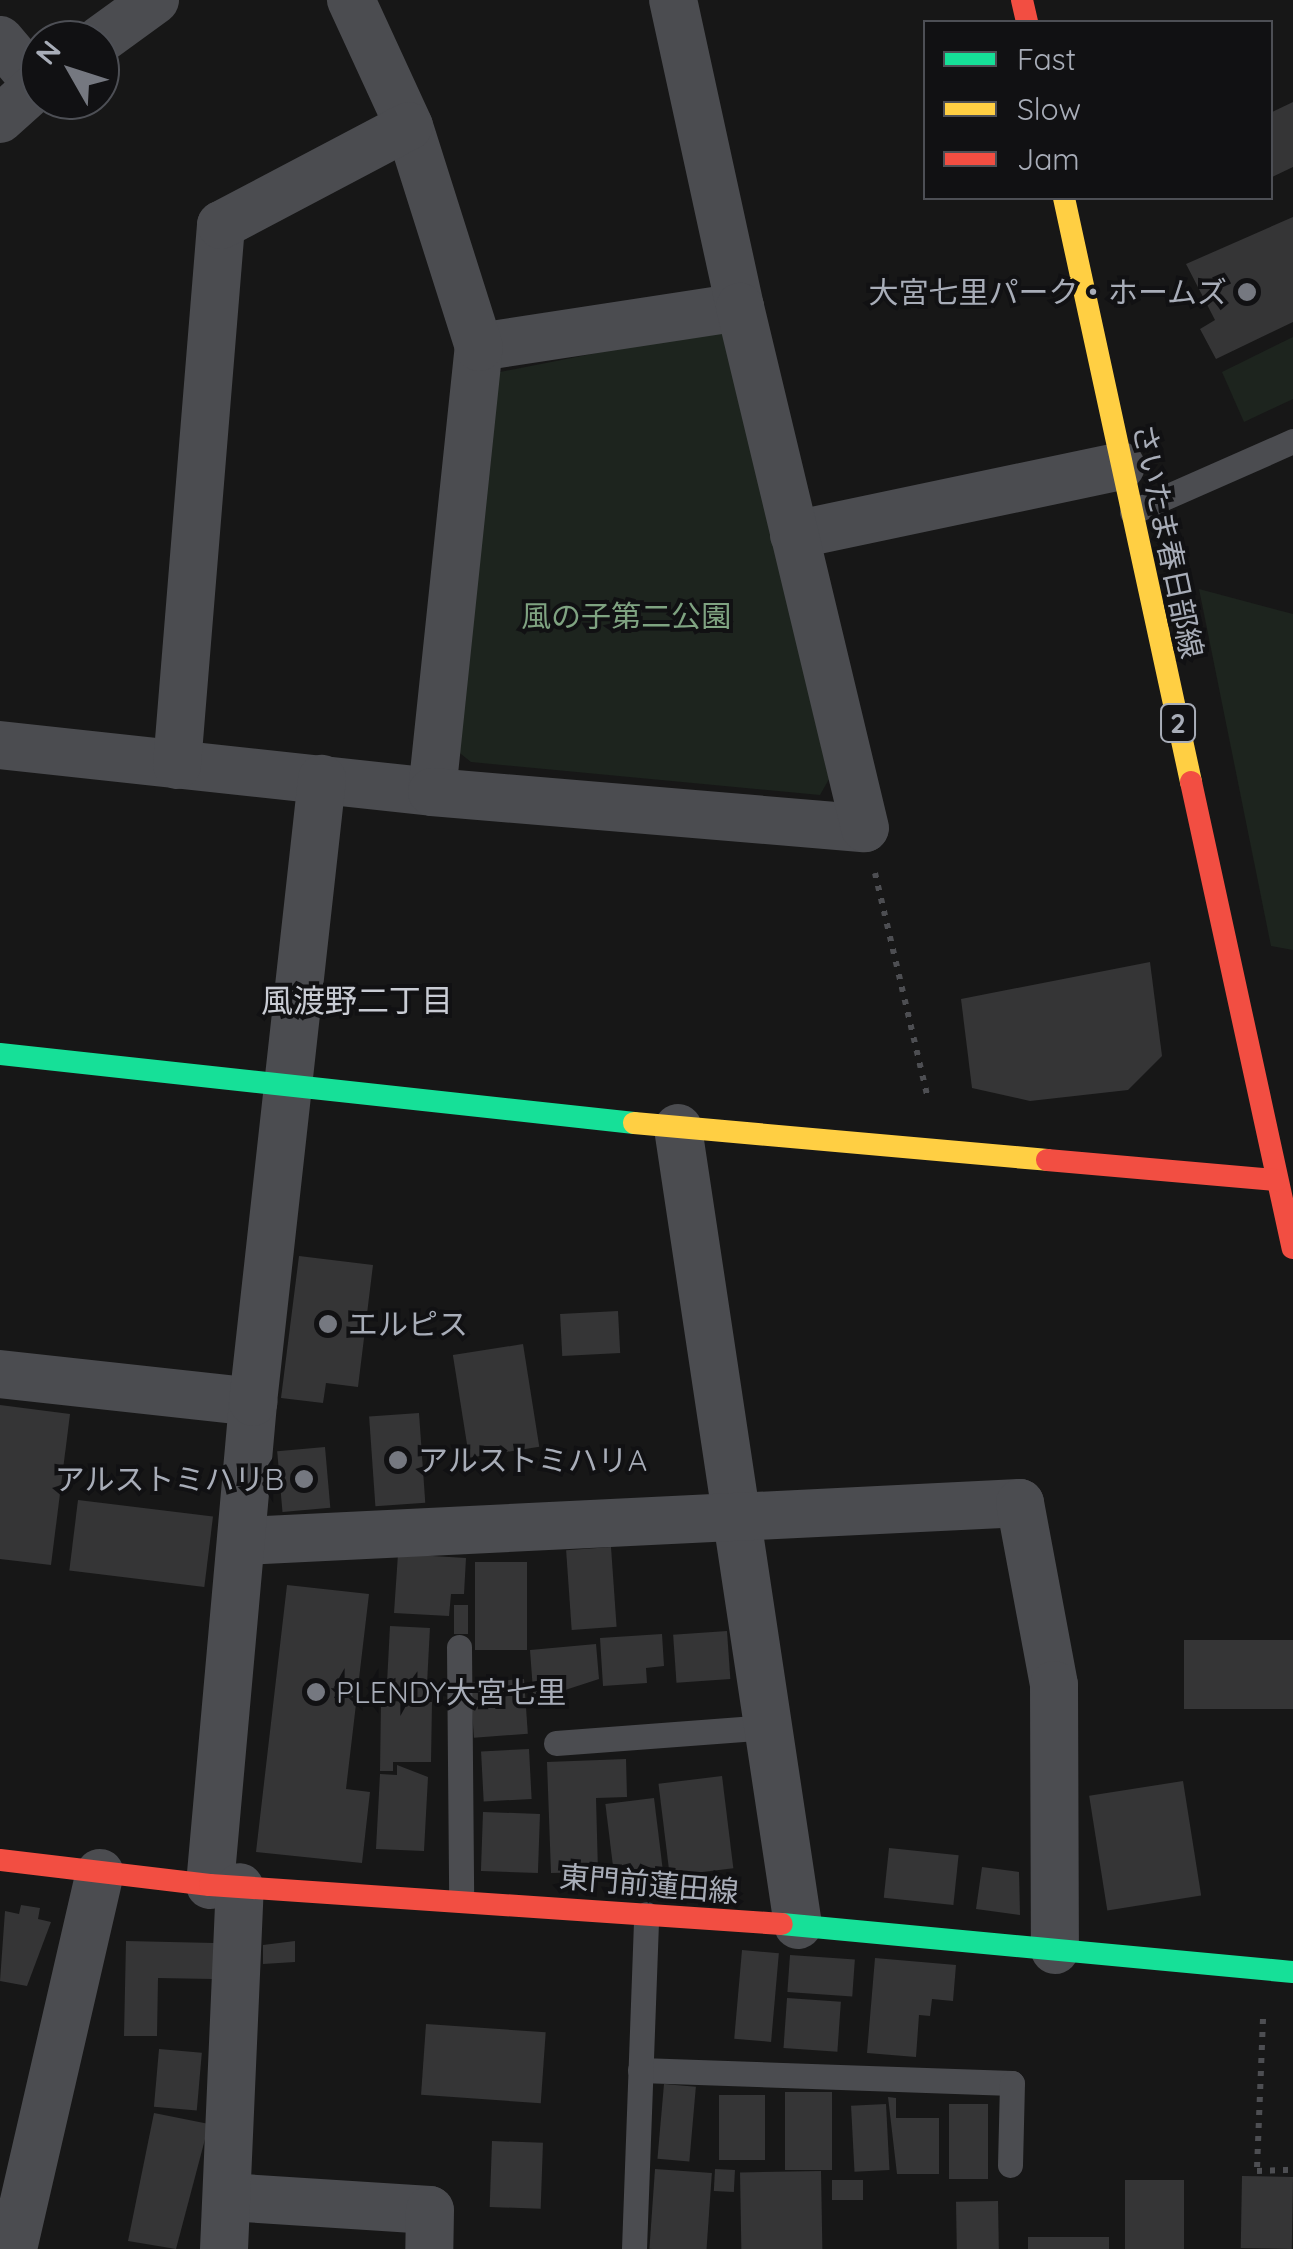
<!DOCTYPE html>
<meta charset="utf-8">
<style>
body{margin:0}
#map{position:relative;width:1293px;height:2249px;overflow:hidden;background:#171717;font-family:Quicksand,"Noto Sans JP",sans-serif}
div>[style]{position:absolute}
.green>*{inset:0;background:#1d241e}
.building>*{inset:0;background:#353536;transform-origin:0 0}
.path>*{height:6px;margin-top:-3px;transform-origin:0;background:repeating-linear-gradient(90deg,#4d4e52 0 5px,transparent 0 13px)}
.lane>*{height:25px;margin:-12.5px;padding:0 12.5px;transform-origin:12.5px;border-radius:12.5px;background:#4b4c50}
.street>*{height:48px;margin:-24px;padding:0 24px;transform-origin:24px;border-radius:24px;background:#4b4c50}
.fast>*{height:22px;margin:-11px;padding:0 11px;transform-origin:11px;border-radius:11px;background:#16e098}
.slow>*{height:22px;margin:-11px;padding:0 11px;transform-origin:11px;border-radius:11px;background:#ffcf43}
.jam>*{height:22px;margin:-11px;padding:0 11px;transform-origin:11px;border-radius:11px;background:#f24e42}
.dots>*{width:28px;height:28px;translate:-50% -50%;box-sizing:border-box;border:5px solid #111113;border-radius:50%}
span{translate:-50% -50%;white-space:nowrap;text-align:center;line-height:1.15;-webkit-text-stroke:8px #111113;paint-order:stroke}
.shield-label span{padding:2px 8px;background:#111113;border:2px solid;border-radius:8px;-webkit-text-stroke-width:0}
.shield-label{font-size:28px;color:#a8adb8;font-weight:700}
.poi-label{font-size:30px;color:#a8adb8}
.right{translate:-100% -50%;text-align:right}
.left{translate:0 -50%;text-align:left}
.street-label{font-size:30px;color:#a8adb8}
.park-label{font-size:30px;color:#7fa381}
.neighbourhood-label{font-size:32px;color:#c9ccd4}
.legend{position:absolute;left:923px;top:20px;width:350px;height:180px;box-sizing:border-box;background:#111113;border:2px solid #4d4f55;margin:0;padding:12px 18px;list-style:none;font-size:30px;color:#a8adb8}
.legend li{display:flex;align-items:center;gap:20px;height:50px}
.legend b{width:50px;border:2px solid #4d4f55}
.north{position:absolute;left:20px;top:20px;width:100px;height:100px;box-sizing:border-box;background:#111113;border:2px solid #4d4f55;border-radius:50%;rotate:309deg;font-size:28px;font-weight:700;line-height:40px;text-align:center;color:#a8adb8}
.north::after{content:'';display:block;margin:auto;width:35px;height:45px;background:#757880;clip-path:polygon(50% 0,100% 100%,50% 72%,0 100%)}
</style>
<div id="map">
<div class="green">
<i style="clip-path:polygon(723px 328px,829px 779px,820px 795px,471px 762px,451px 746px,495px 373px)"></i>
<i style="clip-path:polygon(1293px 337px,1293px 399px,1244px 422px,1222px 372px)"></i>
<i style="clip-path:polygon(1199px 589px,1293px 614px,1293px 950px,1271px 946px)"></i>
</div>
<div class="building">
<i style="clip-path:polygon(1293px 102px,1293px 167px,1270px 178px,1270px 113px)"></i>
<i style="clip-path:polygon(1293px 217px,1293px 322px,1216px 359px,1200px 329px,1215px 320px,1186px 264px)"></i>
<i style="clip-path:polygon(1150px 962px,1162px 1056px,1128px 1090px,1030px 1101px,972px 1088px,961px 999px)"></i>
<i style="clip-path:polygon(299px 1256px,373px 1265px,358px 1387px,326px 1383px,323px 1403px,281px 1398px)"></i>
<i style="left:618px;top:1311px;width:42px;height:58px;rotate:87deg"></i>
<i style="left:523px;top:1344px;width:104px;height:71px;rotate:81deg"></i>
<i style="clip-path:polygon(0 1405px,70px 1414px,51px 1565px,0 1559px)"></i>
<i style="left:419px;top:1413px;width:90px;height:50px;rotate:86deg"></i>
<i style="left:325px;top:1447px;width:61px;height:48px;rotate:85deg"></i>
<i style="left:78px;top:1500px;width:136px;height:71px;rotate:7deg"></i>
<i style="left:611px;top:1547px;width:80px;height:45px;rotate:86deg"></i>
<i style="clip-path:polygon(398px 1554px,466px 1558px,464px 1594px,451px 1594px,449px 1616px,394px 1613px)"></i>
<i style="left:475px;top:1562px;width:52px;height:88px"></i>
<i style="clip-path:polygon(287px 1585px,369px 1594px,346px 1789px,370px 1792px,362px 1863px,256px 1852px)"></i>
<i style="left:454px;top:1605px;width:14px;height:29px"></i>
<i style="left:390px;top:1626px;width:40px;height:71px;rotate:3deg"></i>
<i style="left:727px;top:1631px;width:48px;height:54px;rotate:86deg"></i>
<i style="clip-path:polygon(662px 1634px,664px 1666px,646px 1668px,647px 1683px,603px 1686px,600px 1638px)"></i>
<i style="left:1293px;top:1640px;width:69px;height:109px;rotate:90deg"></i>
<i style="clip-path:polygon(596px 1644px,599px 1679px,559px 1692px,560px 1702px,534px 1704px,530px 1650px)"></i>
<i style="left:524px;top:1679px;width:55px;height:54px;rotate:86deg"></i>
<i style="clip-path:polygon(381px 1701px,432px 1702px,431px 1762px,393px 1762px,393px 1771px,380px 1771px)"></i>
<i style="left:529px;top:1749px;width:50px;height:48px;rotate:87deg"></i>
<i style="clip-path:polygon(626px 1759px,627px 1797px,596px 1798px,598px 1872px,551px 1873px,547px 1762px)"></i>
<i style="clip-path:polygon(397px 1765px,428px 1777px,424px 1851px,376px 1849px,380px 1774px,397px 1775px)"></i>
<i style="left:722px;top:1776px;width:93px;height:64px;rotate:83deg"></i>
<i style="left:1183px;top:1781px;width:116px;height:95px;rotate:81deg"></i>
<i style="left:654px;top:1798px;width:81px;height:49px;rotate:83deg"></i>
<i style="left:483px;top:1812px;width:57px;height:59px;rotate:2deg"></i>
<i style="left:889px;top:1848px;width:70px;height:50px;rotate:6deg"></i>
<i style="clip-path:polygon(982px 1867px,1019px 1872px,1020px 1915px,976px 1909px)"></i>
<i style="clip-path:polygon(21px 1905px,40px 1908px,38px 1919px,51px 1922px,27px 1986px,0 1981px,5px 1911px,19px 1914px)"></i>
<i style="clip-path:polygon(126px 1941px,214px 1943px,213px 1979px,158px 1978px,157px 2036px,124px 2036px)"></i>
<i style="clip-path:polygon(295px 1941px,295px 1962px,263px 1964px,263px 1945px)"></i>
<i style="left:742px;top:1950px;width:37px;height:89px;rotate:5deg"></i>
<i style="left:790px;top:1955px;width:65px;height:37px;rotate:4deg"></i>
<i style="clip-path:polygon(875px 1958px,956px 1965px,953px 2001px,932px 1999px,930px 2016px,919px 2015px,916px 2057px,867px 2053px)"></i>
<i style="left:787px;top:1998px;width:54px;height:50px;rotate:4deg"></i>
<i style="left:426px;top:2024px;width:120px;height:71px;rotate:4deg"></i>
<i style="left:159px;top:2049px;width:43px;height:58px;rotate:5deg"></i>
<i style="left:664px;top:2084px;width:32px;height:75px;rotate:5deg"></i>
<i style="left:785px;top:2092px;width:47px;height:78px"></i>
<i style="left:719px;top:2095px;width:46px;height:65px"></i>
<i style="clip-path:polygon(888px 2097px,896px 2098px,896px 2118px,939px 2118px,939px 2174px,897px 2174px)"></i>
<i style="left:886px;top:2104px;width:66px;height:35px;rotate:87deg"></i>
<i style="left:988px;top:2104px;width:75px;height:39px;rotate:90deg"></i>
<i style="clip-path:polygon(154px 2113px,209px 2124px,176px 2249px,128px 2241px)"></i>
<i style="left:492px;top:2141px;width:51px;height:66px;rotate:2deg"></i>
<i style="left:655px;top:2169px;width:57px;height:80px;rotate:4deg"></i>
<i style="left:715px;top:2169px;width:20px;height:22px;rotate:3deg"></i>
<i style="left:821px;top:2171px;width:78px;height:81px;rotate:89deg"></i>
<i style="left:1242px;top:2176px;width:51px;height:72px;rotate:1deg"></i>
<i style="left:832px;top:2180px;width:31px;height:20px"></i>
<i style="left:1125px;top:2180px;width:59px;height:69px"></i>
<i style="left:998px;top:2201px;width:48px;height:42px;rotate:89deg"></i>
<i style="left:1109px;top:2237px;width:12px;height:81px;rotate:90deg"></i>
</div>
<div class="path">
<i style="left:875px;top:873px;width:232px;rotate:76.8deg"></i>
<i style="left:1263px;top:2019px;width:152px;rotate:92.3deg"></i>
<i style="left:1257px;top:2171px;width:36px;rotate:-2deg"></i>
</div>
<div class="lane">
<i style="left:1132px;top:512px;width:176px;rotate:-23.8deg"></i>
<i style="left:459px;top:1647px;width:251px;rotate:89.5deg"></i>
<i style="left:556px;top:1743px;width:215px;rotate:-4.3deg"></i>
<i style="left:640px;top:2070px;width:372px;rotate:2deg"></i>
<i style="left:1012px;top:2083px;width:82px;rotate:91.4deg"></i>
<i style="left:634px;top:2249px;width:335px;rotate:-87.9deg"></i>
</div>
<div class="street">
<i style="left:0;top:40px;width:59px;rotate:49.8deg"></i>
<i style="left:100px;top:40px;width:68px;rotate:-36deg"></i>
<i style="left:0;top:119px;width:54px;rotate:-42deg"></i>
<i style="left:479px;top:347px;width:264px;rotate:-8.7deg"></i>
<i style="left:740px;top:307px;width:314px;rotate:-102.3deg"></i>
<i style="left:794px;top:535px;width:334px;rotate:-11.9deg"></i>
<i style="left:0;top:745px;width:435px;rotate:6.2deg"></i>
<i style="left:432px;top:792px;width:447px;rotate:-84deg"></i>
<i style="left:479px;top:347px;width:232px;rotate:-107.6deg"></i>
<i style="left:409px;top:126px;width:139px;rotate:-114.7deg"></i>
<i style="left:177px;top:765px;width:542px;rotate:-85.34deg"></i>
<i style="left:221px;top:225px;width:212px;rotate:-27.8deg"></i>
<i style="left:432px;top:792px;width:434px;rotate:4.8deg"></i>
<i style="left:865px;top:828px;width:536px;rotate:-103.49deg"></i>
<i style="left:678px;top:1128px;width:806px;rotate:81.44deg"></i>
<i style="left:0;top:1374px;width:255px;rotate:6.3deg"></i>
<i style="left:244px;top:1541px;width:777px;rotate:-2.8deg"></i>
<i style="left:1020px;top:1503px;width:185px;rotate:79.4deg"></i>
<i style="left:1054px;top:1685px;width:265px;rotate:89.8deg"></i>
<i style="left:210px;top:1885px;width:485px;rotate:-84.9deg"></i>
<i style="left:253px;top:1402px;width:627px;rotate:-83.68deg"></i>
<i style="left:228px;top:2197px;width:202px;rotate:3.7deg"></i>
<i style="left:430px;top:2210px;width:39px;rotate:91deg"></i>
<i style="left:13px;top:2249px;width:386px;rotate:-77deg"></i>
<i style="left:224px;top:2249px;width:362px;rotate:-87.5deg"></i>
</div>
<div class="fast">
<i style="left:0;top:1054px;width:638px;rotate:6.21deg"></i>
<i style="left:782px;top:1924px;width:513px;rotate:5.37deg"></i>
</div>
<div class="slow">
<i style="left:1064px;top:198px;width:598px;rotate:77.73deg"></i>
<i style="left:634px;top:1123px;width:415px;rotate:5.1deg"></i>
</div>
<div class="jam">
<i style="left:1022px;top:0;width:23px;rotate:77deg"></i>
<i style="left:1191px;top:782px;width:477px;rotate:77.7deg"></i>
<i style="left:1047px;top:1160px;width:231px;rotate:5deg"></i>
<i style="left:0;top:1860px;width:211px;rotate:6.8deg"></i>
<i style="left:210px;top:1885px;width:573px;rotate:3.9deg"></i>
</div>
<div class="dots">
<i style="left:1247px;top:292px;background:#757880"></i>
<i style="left:328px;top:1324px;background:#757880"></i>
<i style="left:398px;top:1460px;background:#757880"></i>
<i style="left:304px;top:1479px;background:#757880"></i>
<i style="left:316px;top:1692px;background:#757880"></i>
</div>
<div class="shield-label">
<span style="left:1178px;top:723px">2</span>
</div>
<div class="poi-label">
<span class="right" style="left:1227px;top:292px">大宮七里パーク・ホームズ</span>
<span class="left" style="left:348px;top:1324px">エルピス</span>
<span class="left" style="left:418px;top:1460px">アルストミハリA</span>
<span class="right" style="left:284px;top:1479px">アルストミハリB</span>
<span class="left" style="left:336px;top:1692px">PLENDY大宮七里</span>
</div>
<div class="street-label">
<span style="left:1168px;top:541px;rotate:78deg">さいたま春日部線</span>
<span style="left:649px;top:1884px;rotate:5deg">東門前蓮田線</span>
</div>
<div class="park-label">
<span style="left:626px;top:616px">風の子第二公園</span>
</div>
<div class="neighbourhood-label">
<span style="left:357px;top:1000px">風渡野二丁目</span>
</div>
<ul class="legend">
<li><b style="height:12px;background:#16e098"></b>Fast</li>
<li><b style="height:12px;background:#ffcf43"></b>Slow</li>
<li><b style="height:12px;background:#f24e42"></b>Jam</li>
</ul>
<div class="north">N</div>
</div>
